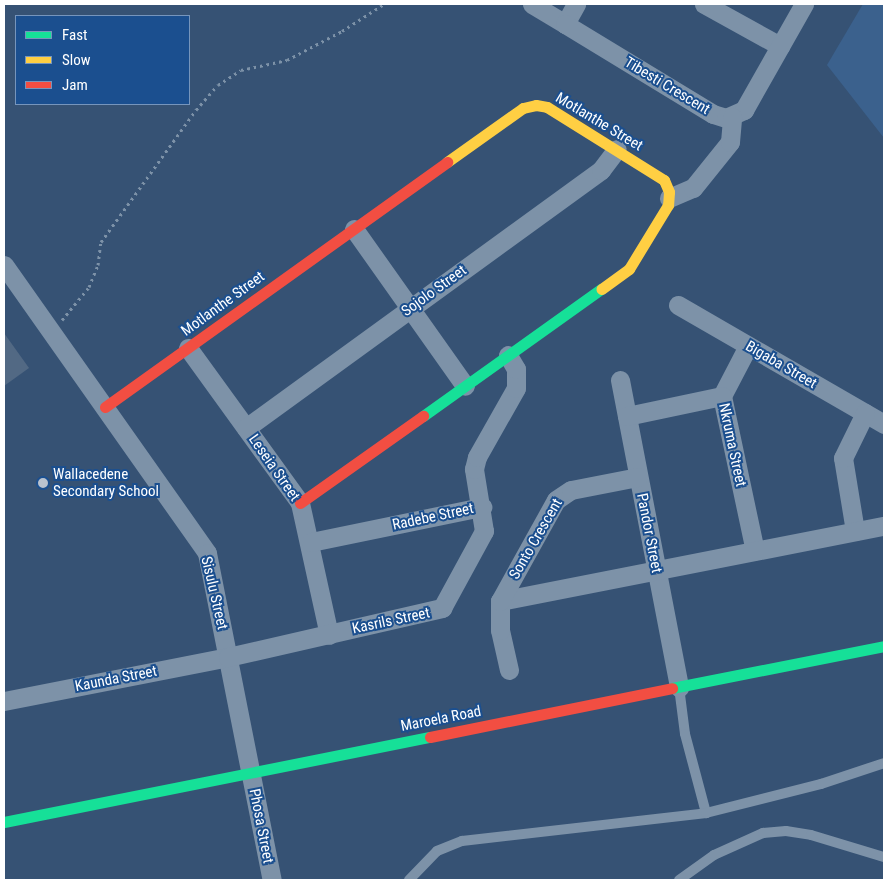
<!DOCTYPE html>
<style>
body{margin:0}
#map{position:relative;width:888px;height:884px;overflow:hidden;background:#365274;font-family:"Roboto Condensed",sans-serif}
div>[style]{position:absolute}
.water>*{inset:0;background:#3b618d}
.building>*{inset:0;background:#526984}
.path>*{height:3px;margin-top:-1.5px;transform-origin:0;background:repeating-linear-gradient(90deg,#7d92a8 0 2.5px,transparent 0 6.5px)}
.lane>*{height:10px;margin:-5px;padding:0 5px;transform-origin:5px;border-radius:5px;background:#7d92a8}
.street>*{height:19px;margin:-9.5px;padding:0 9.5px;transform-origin:9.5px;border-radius:9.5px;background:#7d92a8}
.fast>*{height:11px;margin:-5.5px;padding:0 5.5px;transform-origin:5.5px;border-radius:5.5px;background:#16e098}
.slow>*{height:11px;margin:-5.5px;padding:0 5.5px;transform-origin:5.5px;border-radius:5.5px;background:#ffcf43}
.jam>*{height:11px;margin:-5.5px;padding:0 5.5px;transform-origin:5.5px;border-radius:5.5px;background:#f24e42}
.dots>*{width:14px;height:14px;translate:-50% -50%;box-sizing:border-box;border:2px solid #1b4f8f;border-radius:50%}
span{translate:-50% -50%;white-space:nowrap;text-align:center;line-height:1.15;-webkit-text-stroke:4px #1b4f8f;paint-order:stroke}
.street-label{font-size:15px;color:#fff}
.poi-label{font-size:15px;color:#fff}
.left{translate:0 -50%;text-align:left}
.frame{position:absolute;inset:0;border:5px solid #fff;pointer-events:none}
.legend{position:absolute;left:15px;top:15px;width:175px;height:90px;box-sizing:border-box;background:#1b4f8f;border:1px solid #7695bc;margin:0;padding:6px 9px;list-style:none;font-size:15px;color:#fff}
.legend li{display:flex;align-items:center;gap:10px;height:25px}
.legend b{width:25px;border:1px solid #7695bc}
</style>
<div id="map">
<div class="water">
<i style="clip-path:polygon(863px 4px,884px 4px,884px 138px,827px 65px)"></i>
</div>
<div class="building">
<i style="clip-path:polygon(4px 333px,29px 368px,4px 386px)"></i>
</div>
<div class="path">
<i style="left:62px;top:320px;width:43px;rotate:-50.7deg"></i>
<i style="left:89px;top:287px;width:24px;rotate:-68deg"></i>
<i style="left:98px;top:265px;width:23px;rotate:-83deg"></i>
<i style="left:101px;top:242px;width:163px;rotate:-54.3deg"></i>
<i style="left:196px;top:110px;width:33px;rotate:-49deg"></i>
<i style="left:218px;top:85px;width:27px;rotate:-33deg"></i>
<i style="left:241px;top:70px;width:47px;rotate:-12.3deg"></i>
<i style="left:287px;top:60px;width:62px;rotate:-27.8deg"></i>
<i style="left:342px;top:31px;width:50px;rotate:-32.7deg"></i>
</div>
<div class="lane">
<i style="left:679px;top:687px;width:47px;rotate:82.7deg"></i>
<i style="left:685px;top:734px;width:82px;rotate:75.1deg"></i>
<i style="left:409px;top:880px;width:40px;rotate:-46deg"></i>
<i style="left:437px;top:851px;width:27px;rotate:-22deg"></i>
<i style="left:462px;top:841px;width:246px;rotate:-6.5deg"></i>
<i style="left:706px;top:813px;width:119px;rotate:-14.2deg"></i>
<i style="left:821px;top:784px;width:66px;rotate:-18.4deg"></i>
<i style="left:679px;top:880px;width:43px;rotate:-35.5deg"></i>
<i style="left:714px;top:855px;width:54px;rotate:-24.2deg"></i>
<i style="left:763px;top:833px;width:23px;rotate:-5deg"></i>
<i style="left:786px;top:831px;width:25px;rotate:9deg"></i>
<i style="left:811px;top:835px;width:76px;rotate:16.8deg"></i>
</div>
<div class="street">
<i style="left:532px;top:4px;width:39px;rotate:31deg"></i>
<i style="left:565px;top:24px;width:23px;rotate:-61deg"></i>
<i style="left:704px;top:4px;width:87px;rotate:28.9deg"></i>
<i style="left:565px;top:24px;width:173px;rotate:31.3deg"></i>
<i style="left:713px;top:114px;width:14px;rotate:17deg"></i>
<i style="left:726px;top:118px;width:20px;rotate:-24deg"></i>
<i style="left:744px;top:110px;width:122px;rotate:-60.5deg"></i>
<i style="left:669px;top:198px;width:26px;rotate:-23deg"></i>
<i style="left:693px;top:188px;width:59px;rotate:-51.2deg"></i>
<i style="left:730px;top:142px;width:25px;rotate:-85deg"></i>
<i style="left:354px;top:229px;width:192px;rotate:54.7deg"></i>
<i style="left:4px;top:265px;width:352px;rotate:54.8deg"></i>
<i style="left:207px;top:553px;width:333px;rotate:78.8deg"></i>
<i style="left:678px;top:305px;width:238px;rotate:30deg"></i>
<i style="left:748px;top:346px;width:56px;rotate:117.5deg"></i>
<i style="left:722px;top:396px;width:158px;rotate:78deg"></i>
<i style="left:188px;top:348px;width:191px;rotate:54.1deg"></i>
<i style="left:300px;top:503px;width:135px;rotate:77.6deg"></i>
<i style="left:620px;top:380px;width:313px;rotate:79.1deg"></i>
<i style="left:627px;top:416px;width:97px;rotate:-11.9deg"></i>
<i style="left:246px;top:428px;width:439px;rotate:-36deg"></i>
<i style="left:601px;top:170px;width:26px;rotate:-53deg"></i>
<i style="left:855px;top:531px;width:74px;rotate:-99.3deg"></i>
<i style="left:843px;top:458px;width:50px;rotate:-63.9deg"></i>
<i style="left:311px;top:542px;width:175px;rotate:-11.6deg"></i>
<i style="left:500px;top:601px;width:391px;rotate:-11.1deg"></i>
<i style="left:509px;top:670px;width:41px;rotate:-102.7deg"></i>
<i style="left:500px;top:630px;width:29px;rotate:-90deg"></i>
<i style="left:500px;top:601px;width:115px;rotate:-61deg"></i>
<i style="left:556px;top:500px;width:18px;rotate:-34deg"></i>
<i style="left:571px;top:490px;width:68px;rotate:-11deg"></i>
<i style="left:4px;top:701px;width:228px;rotate:-11.1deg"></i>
<i style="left:228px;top:657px;width:220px;rotate:-12.9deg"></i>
<i style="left:442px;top:608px;width:88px;rotate:-61.4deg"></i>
<i style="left:484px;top:531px;width:63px;rotate:-99.2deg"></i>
<i style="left:474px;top:469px;width:12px;rotate:-76deg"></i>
<i style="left:477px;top:457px;width:79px;rotate:-60.5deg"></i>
<i style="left:516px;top:388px;width:19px;rotate:-90deg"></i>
<i style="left:516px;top:369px;width:16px;rotate:-120deg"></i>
</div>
<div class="fast">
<i style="left:423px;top:416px;width:219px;rotate:-35.5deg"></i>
<i style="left:672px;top:688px;width:216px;rotate:-11.2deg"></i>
<i style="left:4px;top:822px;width:434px;rotate:-11.3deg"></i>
</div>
<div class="slow">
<i style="left:447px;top:162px;width:93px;rotate:-35.4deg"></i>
<i style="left:523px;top:108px;width:13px;rotate:-13deg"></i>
<i style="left:536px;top:105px;width:11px;rotate:10deg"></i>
<i style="left:547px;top:107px;width:138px;rotate:32deg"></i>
<i style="left:664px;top:180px;width:13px;rotate:67deg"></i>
<i style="left:669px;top:192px;width:13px;rotate:94deg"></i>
<i style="left:668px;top:205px;width:75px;rotate:121.4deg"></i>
<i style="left:629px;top:269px;width:34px;rotate:144deg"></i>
</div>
<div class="jam">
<i style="left:105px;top:407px;width:421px;rotate:-35.6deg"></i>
<i style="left:300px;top:503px;width:151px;rotate:-35.3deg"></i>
<i style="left:430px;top:737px;width:247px;rotate:-11.4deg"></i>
</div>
<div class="dots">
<i style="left:43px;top:483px;background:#b9c2ce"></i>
</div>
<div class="street-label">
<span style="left:667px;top:86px;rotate:31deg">Tibesti Crescent</span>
<span style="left:599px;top:122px;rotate:31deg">Motlanthe Street</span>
<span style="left:434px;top:291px;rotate:-36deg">Sojolo Street</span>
<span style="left:223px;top:304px;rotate:-36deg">Motlanthe Street</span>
<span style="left:781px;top:365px;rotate:30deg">Bigaba Street</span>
<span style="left:732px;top:445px;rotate:78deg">Nkruma Street</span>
<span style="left:274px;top:468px;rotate:55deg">Leseia Street</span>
<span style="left:433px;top:517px;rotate:-12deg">Radebe Street</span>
<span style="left:649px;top:533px;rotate:79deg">Pandor Street</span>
<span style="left:536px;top:539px;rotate:-60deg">Sonto Crescent</span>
<span style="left:214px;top:593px;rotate:77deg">Sisulu Street</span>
<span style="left:391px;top:621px;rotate:-12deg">Kasrils Street</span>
<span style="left:116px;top:679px;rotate:-11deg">Kaunda Street</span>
<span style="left:441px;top:719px;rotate:-11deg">Maroela Road</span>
<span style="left:261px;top:826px;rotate:79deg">Phosa Street</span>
</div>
<div class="poi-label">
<span class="left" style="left:53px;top:483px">Wallacedene<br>Secondary School</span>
</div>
<div class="frame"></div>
<ul class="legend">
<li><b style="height:6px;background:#16e098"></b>Fast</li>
<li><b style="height:6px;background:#ffcf43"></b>Slow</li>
<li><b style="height:6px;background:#f24e42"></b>Jam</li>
</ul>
</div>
